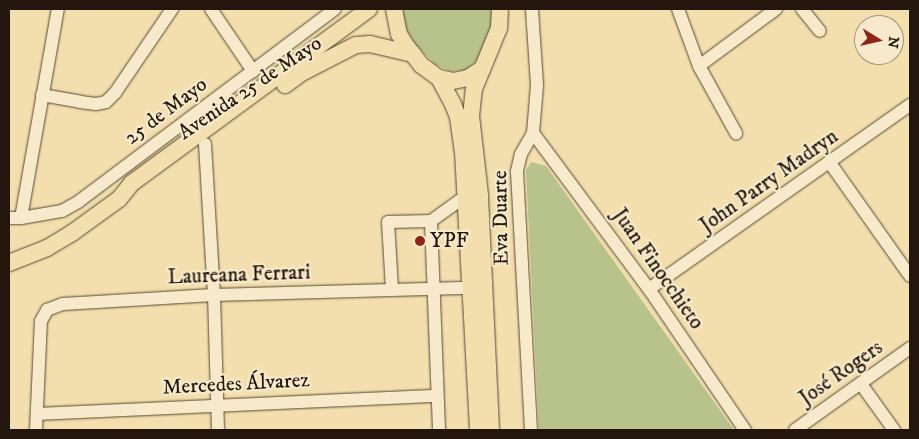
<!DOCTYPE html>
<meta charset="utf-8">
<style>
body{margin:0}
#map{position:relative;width:919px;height:439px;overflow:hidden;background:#f2dfad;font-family:"IM FELL DW Pica",serif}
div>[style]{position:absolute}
.green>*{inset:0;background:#b8c28b}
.roads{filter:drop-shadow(0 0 1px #574834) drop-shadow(0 0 1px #574834)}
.minor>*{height:12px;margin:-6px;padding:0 6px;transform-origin:6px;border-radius:6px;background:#f7eaca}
.major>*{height:16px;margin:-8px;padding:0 8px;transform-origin:8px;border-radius:8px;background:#f2dfad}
.dots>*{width:14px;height:14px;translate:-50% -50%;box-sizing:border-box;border:2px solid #f7eaca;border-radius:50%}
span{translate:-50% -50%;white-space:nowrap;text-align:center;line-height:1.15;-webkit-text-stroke:4.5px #f7eaca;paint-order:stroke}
.street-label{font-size:21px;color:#23160c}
.poi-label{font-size:21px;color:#23160c}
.left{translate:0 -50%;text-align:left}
.frame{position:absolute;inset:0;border:10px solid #23160c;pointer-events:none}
.north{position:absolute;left:854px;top:15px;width:50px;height:50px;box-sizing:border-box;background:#f7eaca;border:1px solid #a2957e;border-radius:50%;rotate:99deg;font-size:14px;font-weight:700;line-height:20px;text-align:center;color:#23160c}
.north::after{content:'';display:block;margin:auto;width:18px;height:22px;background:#8f2418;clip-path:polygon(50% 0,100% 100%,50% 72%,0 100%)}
</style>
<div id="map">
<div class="green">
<i style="clip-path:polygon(400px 9px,494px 9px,494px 15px,489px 37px,482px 54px,467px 70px,450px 71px,435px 64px,417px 46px,401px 22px)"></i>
<i style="clip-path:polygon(531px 162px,546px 166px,734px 430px,539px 430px,526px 170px)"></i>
</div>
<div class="roads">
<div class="minor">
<i style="left:211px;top:9px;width:75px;rotate:55.9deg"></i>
<i style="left:678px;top:9px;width:61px;rotate:69.8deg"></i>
<i style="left:699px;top:66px;width:77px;rotate:61.1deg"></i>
<i style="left:802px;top:9px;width:28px;rotate:51deg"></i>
<i style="left:699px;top:66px;width:96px;rotate:-36.5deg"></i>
<i style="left:42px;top:95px;width:39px;rotate:10deg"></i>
<i style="left:80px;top:102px;width:16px;rotate:7deg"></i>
<i style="left:96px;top:104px;width:10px;rotate:-11deg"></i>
<i style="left:106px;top:102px;width:13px;rotate:-45deg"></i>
<i style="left:115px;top:93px;width:102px;rotate:-55.8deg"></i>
<i style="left:533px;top:133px;width:194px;rotate:53.4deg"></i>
<i style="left:649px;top:289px;width:171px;rotate:55.8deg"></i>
<i style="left:205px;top:144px;width:151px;rotate:86.6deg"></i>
<i style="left:214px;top:295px;width:135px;rotate:88.3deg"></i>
<i style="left:830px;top:163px;width:138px;rotate:54.7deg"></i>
<i style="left:9px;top:218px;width:12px"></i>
<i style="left:21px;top:218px;width:42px;rotate:-9.7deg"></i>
<i style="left:62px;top:211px;width:18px;rotate:-29deg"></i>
<i style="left:78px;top:202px;width:321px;rotate:-36.9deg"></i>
<i style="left:21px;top:218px;width:212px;rotate:-80deg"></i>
<i style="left:431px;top:221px;width:209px;rotate:87.8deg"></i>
<i style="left:392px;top:289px;width:67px;rotate:-93.4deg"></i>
<i style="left:388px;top:222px;width:43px;rotate:-1.3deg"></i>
<i style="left:431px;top:221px;width:44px;rotate:-35.8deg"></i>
<i style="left:649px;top:289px;width:319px;rotate:-35.2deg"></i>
<i style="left:861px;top:384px;width:57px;rotate:54.3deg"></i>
<i style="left:37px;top:414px;width:400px;rotate:-2.6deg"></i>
<i style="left:36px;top:430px;width:109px;rotate:-87.4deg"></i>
<i style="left:41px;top:321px;width:13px;rotate:-61deg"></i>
<i style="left:47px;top:310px;width:17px;rotate:-21deg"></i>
<i style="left:63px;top:304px;width:151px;rotate:-3.4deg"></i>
<i style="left:214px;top:295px;width:257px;rotate:-1.6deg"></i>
<i style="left:531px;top:430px;width:259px;rotate:-93.1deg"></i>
<i style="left:517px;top:171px;width:17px;rotate:-77deg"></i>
<i style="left:521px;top:154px;width:24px;rotate:-60deg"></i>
<i style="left:533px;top:133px;width:48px;rotate:-85.2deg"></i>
<i style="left:537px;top:85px;width:76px;rotate:-93.8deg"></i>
<i style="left:795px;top:430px;width:141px;rotate:-35.5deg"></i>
</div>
<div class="major">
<i style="left:394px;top:9px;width:25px;rotate:79deg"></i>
<i style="left:399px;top:34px;width:10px;rotate:61deg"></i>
<i style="left:404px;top:43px;width:28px;rotate:52deg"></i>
<i style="left:421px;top:65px;width:22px;rotate:36deg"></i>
<i style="left:439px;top:78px;width:14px;rotate:12deg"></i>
<i style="left:453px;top:81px;width:15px;rotate:-11deg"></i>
<i style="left:468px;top:78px;width:17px;rotate:-33deg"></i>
<i style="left:439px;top:78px;width:27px;rotate:62deg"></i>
<i style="left:452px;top:102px;width:16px;rotate:68deg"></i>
<i style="left:458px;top:117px;width:34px;rotate:82deg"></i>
<i style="left:463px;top:151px;width:279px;rotate:86.9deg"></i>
<i style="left:285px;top:85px;width:22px;rotate:-36deg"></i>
<i style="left:303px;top:72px;width:59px;rotate:-27deg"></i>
<i style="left:356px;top:45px;width:14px;rotate:-4deg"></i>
<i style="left:370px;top:44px;width:44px;rotate:13.1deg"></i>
<i style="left:9px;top:263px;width:41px;rotate:-21.5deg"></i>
<i style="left:47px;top:248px;width:29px;rotate:-31deg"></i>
<i style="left:72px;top:233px;width:58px;rotate:-35.9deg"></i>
<i style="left:119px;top:199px;width:21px;rotate:-51deg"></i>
<i style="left:132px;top:183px;width:294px;rotate:-36.3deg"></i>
<i style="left:491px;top:430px;width:235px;rotate:-92.7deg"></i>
<i style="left:480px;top:195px;width:80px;rotate:-96.5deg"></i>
<i style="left:471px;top:116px;width:27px;rotate:-84deg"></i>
<i style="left:474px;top:89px;width:66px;rotate:-67.7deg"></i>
<i style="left:499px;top:28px;width:19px;rotate:-87deg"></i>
</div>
</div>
<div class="dots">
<i style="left:420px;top:241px;background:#8f2418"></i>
</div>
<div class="street-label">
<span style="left:250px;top:88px;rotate:-34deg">Avenida 25 de Mayo</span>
<span style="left:166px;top:111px;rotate:-37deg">25 de Mayo</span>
<span style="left:769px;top:181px;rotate:-35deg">John Parry Madryn</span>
<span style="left:501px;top:218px;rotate:-91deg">Eva Duarte</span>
<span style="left:658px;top:269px;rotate:55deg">Juan Finocchieto</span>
<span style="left:239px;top:275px;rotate:-2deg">Laureana Ferrari</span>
<span style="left:841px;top:373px;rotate:-35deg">José Rogers</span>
<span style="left:236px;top:384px;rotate:-3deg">Mercedes Álvarez</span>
</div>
<div class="poi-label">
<span class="left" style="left:430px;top:241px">YPF</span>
</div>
<div class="frame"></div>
<div class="north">N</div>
</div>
